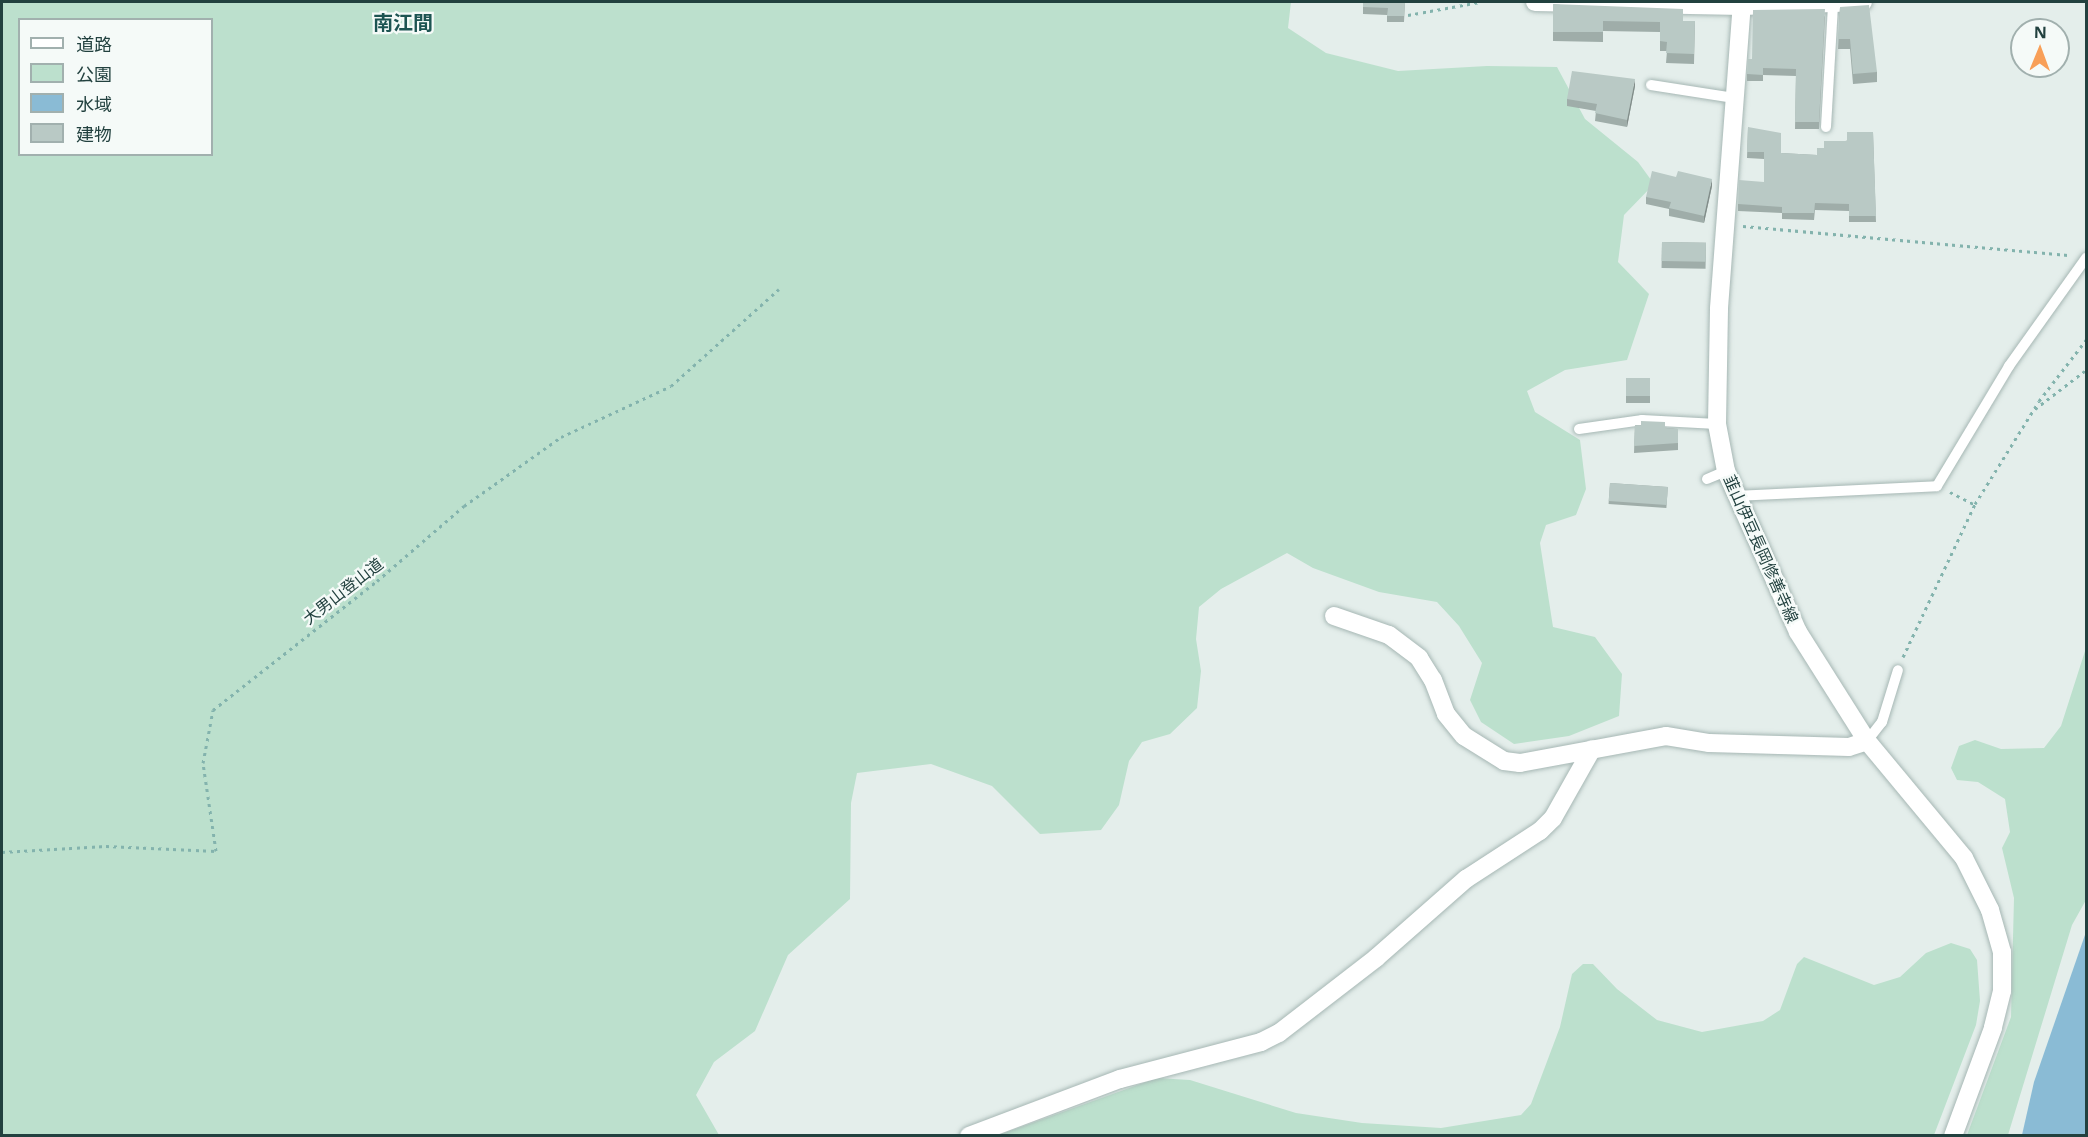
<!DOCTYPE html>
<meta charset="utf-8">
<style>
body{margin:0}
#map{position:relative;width:2088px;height:1137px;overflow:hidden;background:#e4eeeb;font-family:"Open Sans","Noto Sans JP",sans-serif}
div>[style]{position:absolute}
.green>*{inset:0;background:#bce0cd}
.water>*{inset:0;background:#8abbd5}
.path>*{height:3px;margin-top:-1.5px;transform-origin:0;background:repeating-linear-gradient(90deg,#83b3ad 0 3px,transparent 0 7.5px)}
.roads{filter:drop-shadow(0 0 2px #a6b7b4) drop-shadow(0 0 2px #a6b7b4)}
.service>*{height:10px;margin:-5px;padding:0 5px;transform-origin:5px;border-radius:5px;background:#fff}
.minor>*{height:18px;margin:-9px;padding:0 9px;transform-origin:9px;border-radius:9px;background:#fff}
.secondary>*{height:18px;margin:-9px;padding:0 9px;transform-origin:9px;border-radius:9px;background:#fff}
.wall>*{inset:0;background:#9fada9;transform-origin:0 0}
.shaded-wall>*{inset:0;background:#828d8a}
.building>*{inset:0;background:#b9c9c5;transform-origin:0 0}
span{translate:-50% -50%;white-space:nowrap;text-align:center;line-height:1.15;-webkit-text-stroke:4.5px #f5faf8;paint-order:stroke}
.street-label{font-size:16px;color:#22413f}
.quarter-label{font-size:20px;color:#1d5452;font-weight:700}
.frame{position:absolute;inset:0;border:3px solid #22413f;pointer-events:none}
.legend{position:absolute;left:18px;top:18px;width:195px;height:138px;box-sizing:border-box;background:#f5faf8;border:2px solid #a1b0ae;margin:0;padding:8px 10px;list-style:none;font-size:18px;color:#22413f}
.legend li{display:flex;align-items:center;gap:12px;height:30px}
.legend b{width:30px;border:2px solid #a1b0ae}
.north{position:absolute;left:2010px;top:18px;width:60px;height:60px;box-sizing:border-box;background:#f5faf8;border:2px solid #a1b0ae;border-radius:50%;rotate:1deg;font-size:16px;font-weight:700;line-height:24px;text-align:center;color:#22413f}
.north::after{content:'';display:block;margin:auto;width:21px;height:27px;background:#f89f58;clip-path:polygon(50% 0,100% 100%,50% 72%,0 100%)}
</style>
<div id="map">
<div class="green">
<i style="clip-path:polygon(evenodd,2px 2px,1291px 2px,1288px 28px,1326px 53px,1398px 71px,1487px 66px,1557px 67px,1585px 119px,1638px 162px,1654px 184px,1624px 215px,1618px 262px,1649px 294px,1627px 360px,1565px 370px,1527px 391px,1535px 412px,1580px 440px,1586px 489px,1576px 515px,1546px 525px,1540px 543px,1553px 627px,1595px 637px,1622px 674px,1619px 716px,1569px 736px,1514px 744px,1481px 722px,1470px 700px,1482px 663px,1459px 626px,1437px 602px,1379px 592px,1313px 568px,1287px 553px,1221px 589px,1199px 607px,1196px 639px,1201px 671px,1197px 708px,1170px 734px,1142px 742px,1129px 761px,1119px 805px,1101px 830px,1040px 834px,992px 786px,931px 764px,857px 773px,851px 803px,850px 899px,788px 955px,755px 1031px,714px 1062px,696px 1095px,719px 1135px,2px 1136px,2px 2px,20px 20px,212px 20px,212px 154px,20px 154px,20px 20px)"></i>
<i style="clip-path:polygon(2086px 648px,2086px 900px,2072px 925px,2008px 1135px,1967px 1135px,2011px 1017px,2014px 898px,2002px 848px,2010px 832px,2005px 799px,1978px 782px,1957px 780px,1951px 768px,1959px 746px,1975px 740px,2001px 749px,2044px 748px,2061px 726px)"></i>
<i style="clip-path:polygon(1951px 943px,1970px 949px,1977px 960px,1980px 1001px,1976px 1025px,1934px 1135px,996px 1136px,1157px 1078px,1190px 1080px,1296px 1113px,1362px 1123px,1441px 1128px,1521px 1115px,1531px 1104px,1560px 1027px,1572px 974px,1583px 964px,1593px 964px,1617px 989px,1657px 1020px,1702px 1032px,1763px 1021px,1780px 1010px,1797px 964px,1804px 957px,1874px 985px,1900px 977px,1926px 953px)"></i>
</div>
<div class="water">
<i style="clip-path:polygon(2086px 932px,2086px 1135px,2022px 1135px,2034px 1082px)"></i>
</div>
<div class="path">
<i style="left:1408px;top:15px;width:73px;rotate:-10.2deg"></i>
<i style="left:1743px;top:226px;width:329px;rotate:5.1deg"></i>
<i style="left:2035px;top:409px;width:64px;rotate:-37.4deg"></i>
<i style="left:1950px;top:492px;width:27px;rotate:27deg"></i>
<i style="left:1903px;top:657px;width:169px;rotate:-64.8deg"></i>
<i style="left:1975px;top:504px;width:121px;rotate:-58.1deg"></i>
<i style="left:2039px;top:401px;width:77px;rotate:-52.4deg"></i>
<i style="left:2px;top:852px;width:104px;rotate:-3.3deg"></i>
<i style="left:106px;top:846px;width:110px;rotate:2.6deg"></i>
<i style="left:216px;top:851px;width:89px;rotate:-98.4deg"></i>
<i style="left:203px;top:763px;width:54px;rotate:-79.3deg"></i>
<i style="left:213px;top:710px;width:209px;rotate:-38.2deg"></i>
<i style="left:377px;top:581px;width:115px;rotate:-40.8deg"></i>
<i style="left:464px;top:506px;width:119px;rotate:-35.4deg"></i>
<i style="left:561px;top:437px;width:121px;rotate:-24.9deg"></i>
<i style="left:671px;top:386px;width:145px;rotate:-41.9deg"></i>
</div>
<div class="roads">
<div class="service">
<i style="left:1651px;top:85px;width:84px;rotate:8.9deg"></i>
<i style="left:1826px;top:127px;width:123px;rotate:-86.7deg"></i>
<i style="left:1579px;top:429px;width:64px;rotate:-8.1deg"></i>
<i style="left:1642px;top:420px;width:75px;rotate:3.1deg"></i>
<i style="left:1707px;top:479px;width:21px;rotate:-23deg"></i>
<i style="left:1735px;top:496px;width:202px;rotate:-2.8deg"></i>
<i style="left:1937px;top:486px;width:140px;rotate:-59deg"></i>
<i style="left:2009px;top:366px;width:133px;rotate:-54.5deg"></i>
<i style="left:1867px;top:741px;width:24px;rotate:-52deg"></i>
<i style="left:1882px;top:722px;width:54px;rotate:-72.9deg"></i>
</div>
<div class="minor">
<i style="left:1535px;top:2px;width:207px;rotate:1.1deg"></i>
<i style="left:1742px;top:6px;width:121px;rotate:-1.9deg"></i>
<i style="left:1334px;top:616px;width:58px;rotate:19.1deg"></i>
<i style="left:1389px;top:635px;width:38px;rotate:37deg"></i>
<i style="left:1419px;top:658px;width:26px;rotate:58deg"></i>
<i style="left:1433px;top:680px;width:36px;rotate:69deg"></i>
<i style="left:1446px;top:714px;width:28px;rotate:51deg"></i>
<i style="left:1464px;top:736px;width:47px;rotate:32deg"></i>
<i style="left:1504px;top:761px;width:16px;rotate:7deg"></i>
<i style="left:1520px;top:763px;width:148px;rotate:-10.5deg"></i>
<i style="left:1666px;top:736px;width:44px;rotate:9.2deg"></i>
<i style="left:1709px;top:743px;width:140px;rotate:1.6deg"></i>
<i style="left:1849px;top:747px;width:19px;rotate:-18deg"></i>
<i style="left:969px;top:1136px;width:161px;rotate:-20.7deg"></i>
<i style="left:1120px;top:1079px;width:146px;rotate:-14.7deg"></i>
<i style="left:1261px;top:1042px;width:20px;rotate:-27deg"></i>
<i style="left:1279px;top:1033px;width:123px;rotate:-37.7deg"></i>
<i style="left:1376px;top:958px;width:120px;rotate:-41.3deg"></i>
<i style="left:1466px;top:879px;width:88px;rotate:-33deg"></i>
<i style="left:1540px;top:831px;width:18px;rotate:-45deg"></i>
<i style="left:1553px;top:818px;width:79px;rotate:-60.5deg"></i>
</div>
<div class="secondary">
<i style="left:1742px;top:2px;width:308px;rotate:94.3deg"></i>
<i style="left:1719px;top:309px;width:115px;rotate:91deg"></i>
<i style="left:1717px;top:424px;width:48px;rotate:79.2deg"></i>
<i style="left:1726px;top:471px;width:176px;rotate:65.9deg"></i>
<i style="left:1798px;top:632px;width:129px;rotate:57.7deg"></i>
<i style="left:1867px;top:741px;width:152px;rotate:50.3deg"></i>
<i style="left:1964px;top:858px;width:58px;rotate:63.4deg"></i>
<i style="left:1990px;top:910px;width:44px;rotate:74.1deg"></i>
<i style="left:2002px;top:952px;width:39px;rotate:90deg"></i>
<i style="left:2002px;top:991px;width:38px;rotate:104deg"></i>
<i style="left:1993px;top:1028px;width:115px;rotate:110.3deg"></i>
</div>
</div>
<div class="wall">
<i style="clip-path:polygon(1363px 2px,1405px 2px,1404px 22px,1387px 22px,1387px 15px,1363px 14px)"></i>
<i style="clip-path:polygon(1553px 4px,1683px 21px,1695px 21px,1694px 64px,1666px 63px,1667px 51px,1660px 51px,1660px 32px,1603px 31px,1603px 42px,1553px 41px)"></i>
<i style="clip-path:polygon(1840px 7px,1877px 72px,1877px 82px,1853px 84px,1850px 49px,1838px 49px)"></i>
<i style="clip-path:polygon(1825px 16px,1819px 129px,1795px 129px,1796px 76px,1763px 75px,1763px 81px,1747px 81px,1747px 74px,1752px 59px)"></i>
<i style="clip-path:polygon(1635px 86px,1627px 127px,1595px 121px,1596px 111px,1567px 106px,1567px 99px)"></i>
<i style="clip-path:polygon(1748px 127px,1781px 153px,1817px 155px,1824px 148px,1873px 132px,1876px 222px,1849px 222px,1849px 211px,1815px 210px,1814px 220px,1782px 219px,1782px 213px,1738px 211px,1738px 204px,1764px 182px,1764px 159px,1747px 158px)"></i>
<i style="clip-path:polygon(1712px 186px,1704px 223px,1669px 216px,1669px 209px,1646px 204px,1646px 197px)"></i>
<i style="left:1662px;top:242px;width:44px;height:26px;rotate:1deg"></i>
<i style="left:1626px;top:378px;width:24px;height:25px"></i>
<i style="clip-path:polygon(1635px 425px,1678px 429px,1678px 450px,1634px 453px)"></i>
<i style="left:1610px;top:483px;width:58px;height:21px;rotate:4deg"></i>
</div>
<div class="shaded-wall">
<i style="clip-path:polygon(1635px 79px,1635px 86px,1627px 127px,1627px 120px)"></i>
<i style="clip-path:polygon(1712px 179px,1712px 186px,1704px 223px,1704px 216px)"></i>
</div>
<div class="building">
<i style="clip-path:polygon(1363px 2px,1405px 2px,1404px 16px,1387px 16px,1388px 8px,1363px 7px)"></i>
<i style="clip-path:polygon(1553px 4px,1683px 9px,1683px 21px,1695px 21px,1694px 54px,1666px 53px,1667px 42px,1660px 41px,1660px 22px,1603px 21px,1603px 32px,1553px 32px)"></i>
<i style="clip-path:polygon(1869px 5px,1877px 72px,1853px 74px,1850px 39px,1838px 39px,1840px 7px)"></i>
<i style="clip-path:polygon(1825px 9px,1819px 122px,1795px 122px,1796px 69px,1763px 68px,1763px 75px,1747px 74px,1748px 59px,1752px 59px,1753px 10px)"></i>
<i style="clip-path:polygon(1572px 71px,1635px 79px,1627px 120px,1595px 113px,1597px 104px,1567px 99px)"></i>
<i style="clip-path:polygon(1748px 127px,1781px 133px,1781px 153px,1817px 155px,1817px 148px,1824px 148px,1824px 141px,1847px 141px,1847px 132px,1873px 132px,1876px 216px,1849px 216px,1849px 204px,1815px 203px,1814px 213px,1782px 213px,1782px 207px,1738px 204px,1739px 180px,1764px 182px,1764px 152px,1747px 152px)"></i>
<i style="clip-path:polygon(1652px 171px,1676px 177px,1678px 171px,1712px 179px,1704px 216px,1669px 208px,1671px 202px,1646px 197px)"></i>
<i style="left:1662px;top:242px;width:44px;height:19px;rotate:1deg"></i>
<i style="left:1626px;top:378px;width:24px;height:18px"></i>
<i style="clip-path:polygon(1641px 421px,1665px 422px,1665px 428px,1678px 429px,1678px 443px,1634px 446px,1635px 425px,1641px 426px)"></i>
<i style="left:1610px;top:483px;width:58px;height:18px;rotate:4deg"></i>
</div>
<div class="street-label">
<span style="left:1761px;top:549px;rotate:66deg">韮山伊豆長岡修善寺線</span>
<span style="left:343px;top:591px;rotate:-38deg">大男山登山道</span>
</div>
<div class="quarter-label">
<span style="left:403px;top:22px">南江間</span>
</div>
<div class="frame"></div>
<ul class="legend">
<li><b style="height:8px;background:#fff"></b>道路</li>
<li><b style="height:16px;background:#bce0cd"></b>公園</li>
<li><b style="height:16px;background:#8abbd5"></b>水域</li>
<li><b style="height:16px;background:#b9c9c5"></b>建物</li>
</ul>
<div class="north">N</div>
</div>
